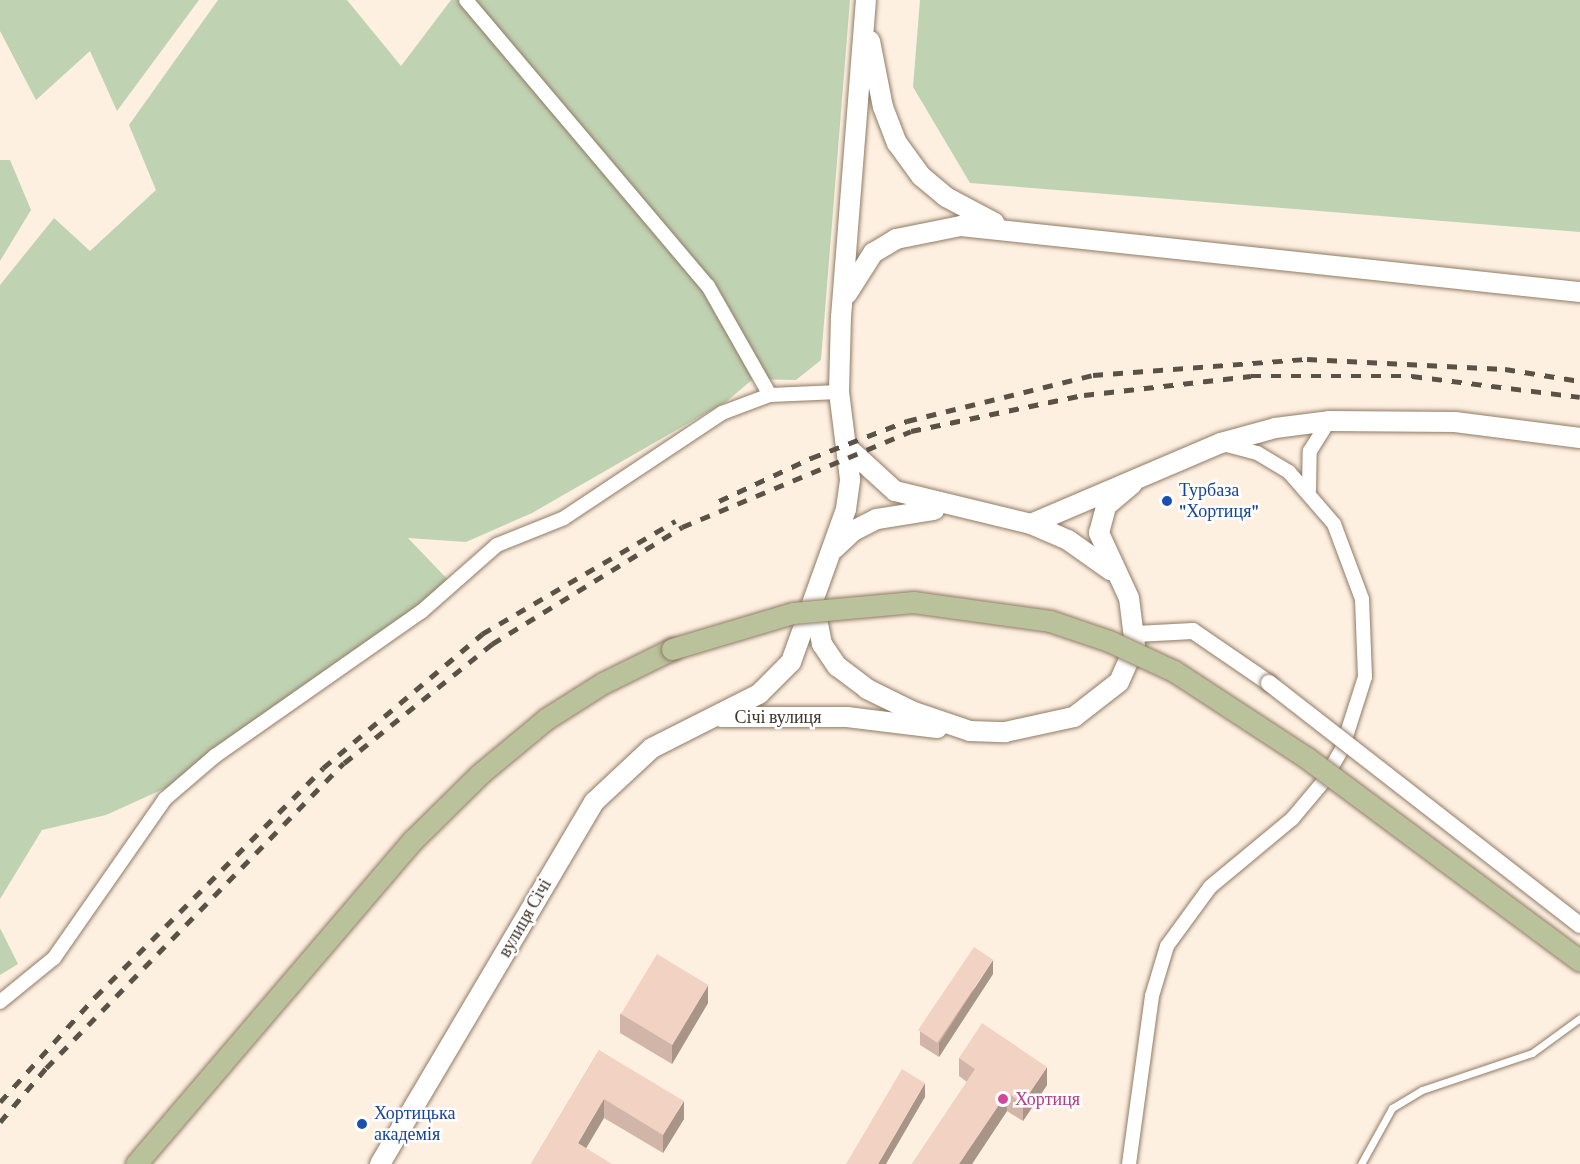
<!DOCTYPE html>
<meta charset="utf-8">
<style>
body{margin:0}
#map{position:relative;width:1580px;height:1164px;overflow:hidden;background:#fef0e1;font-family:"Crimson Pro",serif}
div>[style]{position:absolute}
.green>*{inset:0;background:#bfd2b2}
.roads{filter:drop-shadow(0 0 2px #907b65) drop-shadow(0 0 2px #907b65)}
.service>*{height:7px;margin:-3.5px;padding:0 3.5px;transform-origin:3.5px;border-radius:3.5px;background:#fff}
.minor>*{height:14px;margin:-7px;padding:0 7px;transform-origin:7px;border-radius:7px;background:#fff}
.tertiary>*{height:16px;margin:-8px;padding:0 8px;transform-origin:8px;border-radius:8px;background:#fff}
.secondary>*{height:20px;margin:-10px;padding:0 10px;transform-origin:10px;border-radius:10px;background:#fff}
.primary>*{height:21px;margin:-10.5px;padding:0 10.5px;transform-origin:10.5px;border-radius:10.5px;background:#b9c29a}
.rail>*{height:4.5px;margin-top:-2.25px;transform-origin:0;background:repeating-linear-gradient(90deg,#5a5147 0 10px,transparent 0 20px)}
.bridges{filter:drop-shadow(0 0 2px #907b65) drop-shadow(0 0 2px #907b65)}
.tertiary-bridge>*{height:16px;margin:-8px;padding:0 8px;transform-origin:8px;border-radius:8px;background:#fff}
.primary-bridge>*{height:21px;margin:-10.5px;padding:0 10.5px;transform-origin:10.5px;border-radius:10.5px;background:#b9c29a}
.wall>*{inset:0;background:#d0b5a8}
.shaded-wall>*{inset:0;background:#a99488}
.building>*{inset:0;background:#f2d3c3;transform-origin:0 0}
.dots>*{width:16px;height:16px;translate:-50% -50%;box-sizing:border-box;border:3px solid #fff;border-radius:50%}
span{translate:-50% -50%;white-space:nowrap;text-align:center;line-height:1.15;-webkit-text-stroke:5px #fff;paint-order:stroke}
.transit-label{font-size:18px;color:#164399}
.left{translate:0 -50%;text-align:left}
.street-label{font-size:18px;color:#3e352c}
.hotel-label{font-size:18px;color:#b23c85}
</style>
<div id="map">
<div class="green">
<i style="clip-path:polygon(0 0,199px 0,117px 111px,90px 51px,36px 100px,0 31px)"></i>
<i style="clip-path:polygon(218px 0,347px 0,401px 66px,451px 0,850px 0,821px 360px,796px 380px,753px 379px,727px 401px,532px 513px,466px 542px,408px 538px,452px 584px,190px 777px,106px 815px,42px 830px,0 899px,0 285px,54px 218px,90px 251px,156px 190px,129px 125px)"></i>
<i style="clip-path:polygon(920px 0,1580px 0,1580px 232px,970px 183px,913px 87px)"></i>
<i style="clip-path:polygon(0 160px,10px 160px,31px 210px,0 261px)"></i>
<i style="clip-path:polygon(0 928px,18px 964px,0 975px)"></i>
</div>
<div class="roads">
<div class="service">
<i style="left:1361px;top:1164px;width:64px;rotate:-61deg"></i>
<i style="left:1392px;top:1108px;width:35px;rotate:-31deg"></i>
<i style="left:1422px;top:1090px;width:116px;rotate:-18.6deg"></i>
<i style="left:1532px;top:1053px;width:59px;rotate:-36.1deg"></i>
</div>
<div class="minor">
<i style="left:466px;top:0;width:375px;rotate:49.8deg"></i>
<i style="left:708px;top:286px;width:125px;rotate:60.4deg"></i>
<i style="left:1309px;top:490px;width:39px;rotate:-89deg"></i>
<i style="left:1310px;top:451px;width:36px;rotate:-58deg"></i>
<i style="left:0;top:1002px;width:70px;rotate:-39.2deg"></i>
<i style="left:54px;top:958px;width:194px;rotate:-55.1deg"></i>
<i style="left:165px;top:799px;width:66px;rotate:-40.7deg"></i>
<i style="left:215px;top:756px;width:251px;rotate:-35deg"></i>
<i style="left:421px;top:612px;width:101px;rotate:-41.4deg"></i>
<i style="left:497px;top:545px;width:72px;rotate:-21.9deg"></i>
<i style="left:564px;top:518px;width:190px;rotate:-33.6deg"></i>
<i style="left:722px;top:413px;width:51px;rotate:-20.6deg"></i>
<i style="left:770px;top:395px;width:69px;rotate:-2.5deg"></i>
<i style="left:1129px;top:1164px;width:170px;rotate:-82.2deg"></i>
<i style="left:1152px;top:996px;width:52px;rotate:-73.3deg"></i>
<i style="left:1167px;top:946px;width:73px;rotate:-53.9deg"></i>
<i style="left:1210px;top:887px;width:107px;rotate:-39.7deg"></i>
<i style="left:1292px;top:819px;width:48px;rotate:-50deg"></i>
<i style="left:1323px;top:782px;width:38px;rotate:-60deg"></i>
<i style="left:1342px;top:749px;width:76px;rotate:-72.3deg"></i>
<i style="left:1365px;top:677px;width:78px;rotate:-92.2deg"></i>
<i style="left:1362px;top:599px;width:80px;rotate:-110.5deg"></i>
<i style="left:1334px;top:524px;width:69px;rotate:-130.9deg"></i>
<i style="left:1289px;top:472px;width:37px;rotate:-149deg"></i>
<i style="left:1257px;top:453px;width:35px;rotate:-165deg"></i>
</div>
<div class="tertiary">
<i style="left:1136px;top:634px;width:57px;rotate:-3deg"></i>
<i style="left:1193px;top:631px;width:92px;rotate:34.4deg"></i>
</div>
<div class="secondary">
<i style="left:870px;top:41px;width:67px;rotate:78.9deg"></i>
<i style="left:883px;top:107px;width:39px;rotate:69deg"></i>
<i style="left:897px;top:143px;width:41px;rotate:54deg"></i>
<i style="left:921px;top:176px;width:33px;rotate:40deg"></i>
<i style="left:946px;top:197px;width:55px;rotate:28deg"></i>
<i style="left:847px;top:294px;width:49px;rotate:-57.6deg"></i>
<i style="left:873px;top:253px;width:27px;rotate:-31deg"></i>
<i style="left:896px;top:239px;width:66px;rotate:-11.3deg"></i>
<i style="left:961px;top:226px;width:623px;rotate:6.09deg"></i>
<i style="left:850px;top:450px;width:61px;rotate:42.3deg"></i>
<i style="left:895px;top:491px;width:140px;rotate:13.6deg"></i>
<i style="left:1031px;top:524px;width:40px;rotate:23.4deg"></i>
<i style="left:1068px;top:540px;width:52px;rotate:35.5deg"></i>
<i style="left:1031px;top:524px;width:207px;rotate:-23.1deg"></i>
<i style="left:1221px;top:443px;width:56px;rotate:-15.5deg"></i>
<i style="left:1275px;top:428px;width:54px;rotate:-7.4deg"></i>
<i style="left:1329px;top:421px;width:126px;rotate:0.5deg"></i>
<i style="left:1455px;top:422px;width:126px;rotate:7.3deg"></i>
<i style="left:834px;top:549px;width:26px;rotate:-43deg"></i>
<i style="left:853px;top:531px;width:27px;rotate:-27deg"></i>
<i style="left:877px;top:519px;width:58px;rotate:-9deg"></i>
<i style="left:814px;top:603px;width:42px;rotate:79deg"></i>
<i style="left:822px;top:644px;width:27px;rotate:56deg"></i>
<i style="left:837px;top:666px;width:38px;rotate:37deg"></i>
<i style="left:867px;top:689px;width:52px;rotate:26.1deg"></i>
<i style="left:914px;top:712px;width:59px;rotate:18.7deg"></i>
<i style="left:970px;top:731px;width:35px;rotate:2deg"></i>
<i style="left:1005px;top:732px;width:71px;rotate:-12.3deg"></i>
<i style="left:1074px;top:717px;width:57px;rotate:-37.9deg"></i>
<i style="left:1119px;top:682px;width:39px;rotate:-66deg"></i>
<i style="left:1135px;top:646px;width:48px;rotate:-97.1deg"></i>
<i style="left:1129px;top:598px;width:72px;rotate:-114.8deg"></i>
<i style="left:1099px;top:533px;width:28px;rotate:-75deg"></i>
<i style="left:1106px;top:506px;width:34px;rotate:-40deg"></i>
<i style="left:721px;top:717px;width:126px"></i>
<i style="left:847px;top:717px;width:91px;rotate:7deg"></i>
<i style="left:380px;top:1164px;width:421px;rotate:-59.4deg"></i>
<i style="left:594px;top:802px;width:79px;rotate:-43deg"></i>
<i style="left:652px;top:748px;width:120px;rotate:-26.8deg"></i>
<i style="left:759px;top:694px;width:45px;rotate:-45deg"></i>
<i style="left:791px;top:662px;width:163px;rotate:-70.2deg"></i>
<i style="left:846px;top:509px;width:30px;rotate:-82deg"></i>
<i style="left:850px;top:479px;width:88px;rotate:-97.2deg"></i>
<i style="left:839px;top:392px;width:75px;rotate:-88.5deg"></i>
<i style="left:841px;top:317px;width:318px;rotate:-85.5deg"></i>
</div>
<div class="primary">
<i style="left:136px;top:1164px;width:426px;rotate:-49.5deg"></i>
<i style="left:413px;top:840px;width:95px;rotate:-44.6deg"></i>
<i style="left:481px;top:773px;width:85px;rotate:-39.7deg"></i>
<i style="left:546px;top:719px;width:67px;rotate:-32.3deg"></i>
<i style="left:603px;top:683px;width:77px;rotate:-26.2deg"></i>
</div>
</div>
<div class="rail">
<i style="left:719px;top:501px;width:102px;rotate:-25.1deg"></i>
<i style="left:811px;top:458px;width:103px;rotate:-21.1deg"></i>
<i style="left:907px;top:421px;width:192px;rotate:-13.9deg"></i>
<i style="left:1093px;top:375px;width:215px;rotate:-4.3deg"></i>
<i style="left:1307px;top:359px;width:198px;rotate:2.9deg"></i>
<i style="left:1505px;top:369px;width:76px;rotate:9.1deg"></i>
<i style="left:0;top:1102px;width:142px;rotate:-47.9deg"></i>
<i style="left:95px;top:997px;width:323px;rotate:-45.1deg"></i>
<i style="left:323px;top:768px;width:208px;rotate:-40.1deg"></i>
<i style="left:482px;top:634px;width:224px;rotate:-30.3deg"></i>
<i style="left:0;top:1122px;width:71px;rotate:-49.6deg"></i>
<i style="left:46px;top:1068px;width:426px;rotate:-45.7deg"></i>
<i style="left:344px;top:763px;width:190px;rotate:-38.8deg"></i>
<i style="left:492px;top:644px;width:223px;rotate:-31.6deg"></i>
<i style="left:682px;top:527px;width:248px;rotate:-22.7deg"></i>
<i style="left:911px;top:431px;width:177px;rotate:-11.8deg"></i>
<i style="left:1084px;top:395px;width:168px;rotate:-6.5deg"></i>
<i style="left:1251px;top:376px;width:161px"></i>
<i style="left:1412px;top:376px;width:169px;rotate:7.1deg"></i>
</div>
<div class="bridges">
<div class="tertiary-bridge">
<i style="left:1269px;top:683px;width:394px;rotate:37.9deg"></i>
</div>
<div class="primary-bridge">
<i style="left:672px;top:649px;width:126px;rotate:-16.6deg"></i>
<i style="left:793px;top:613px;width:121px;rotate:-5.2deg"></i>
<i style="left:913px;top:602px;width:138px;rotate:7.9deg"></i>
<i style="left:1050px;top:621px;width:62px;rotate:18.7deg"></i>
<i style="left:1109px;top:641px;width:72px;rotate:24.8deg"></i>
<i style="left:1174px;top:671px;width:159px;rotate:33.2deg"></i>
<i style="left:1307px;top:758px;width:340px;rotate:36.6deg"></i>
</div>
</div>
<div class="wall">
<i style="clip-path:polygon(993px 974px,939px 1057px,920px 1045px,920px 1031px)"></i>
<i style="clip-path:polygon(708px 1003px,672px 1064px,620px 1033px,620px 1014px)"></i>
<i style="clip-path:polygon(599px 1050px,684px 1119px,663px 1153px,604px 1118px,531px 1164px)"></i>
<i style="clip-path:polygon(959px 1058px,1047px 1085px,1023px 1121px,1007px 1111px,972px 1164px,912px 1164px,967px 1082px,959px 1076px)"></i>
</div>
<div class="shaded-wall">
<i style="clip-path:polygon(993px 960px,993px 974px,939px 1057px,939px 1043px)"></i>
<i style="clip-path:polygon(708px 985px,708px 1003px,672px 1064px,672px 1045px)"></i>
<i style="clip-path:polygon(1047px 1067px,1047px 1085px,1023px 1121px,1023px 1103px)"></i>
<i style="clip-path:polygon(925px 1083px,925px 1097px,886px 1164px,878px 1164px)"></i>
<i style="clip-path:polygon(1007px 1093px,1007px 1111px,972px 1164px,959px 1164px)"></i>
<i style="clip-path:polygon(604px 1099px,604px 1118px,578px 1162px,578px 1143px)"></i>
<i style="clip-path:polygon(684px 1101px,684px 1119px,663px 1153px,663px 1135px)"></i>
</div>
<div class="building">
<i style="left:974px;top:947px;width:23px;height:100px;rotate:34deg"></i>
<i style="left:657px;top:954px;width:60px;height:70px;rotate:31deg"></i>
<i style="clip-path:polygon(982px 1023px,1047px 1067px,1023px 1103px,1007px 1093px,959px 1164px,912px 1164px,975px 1069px,959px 1058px)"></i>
<i style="clip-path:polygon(599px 1050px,684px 1101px,663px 1135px,604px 1099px,578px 1143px,612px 1164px,531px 1164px)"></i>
<i style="clip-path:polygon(902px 1069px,925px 1083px,878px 1164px,846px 1164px)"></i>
</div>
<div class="dots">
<i style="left:1167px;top:501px;background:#1a4fb4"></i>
<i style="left:1003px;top:1099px;background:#d1479c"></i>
<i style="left:362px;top:1124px;background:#1a4fb4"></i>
</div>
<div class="transit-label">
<span class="left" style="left:1179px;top:501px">Турбаза<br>"Хортиця"</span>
<span class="left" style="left:374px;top:1124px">Хортицька<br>академія</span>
</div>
<div class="street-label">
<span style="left:778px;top:717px">Січі вулиця</span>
<span style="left:525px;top:918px;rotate:-60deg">вулиця Січі</span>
</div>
<div class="hotel-label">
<span class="left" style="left:1015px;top:1099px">Хортиця</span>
</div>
</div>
